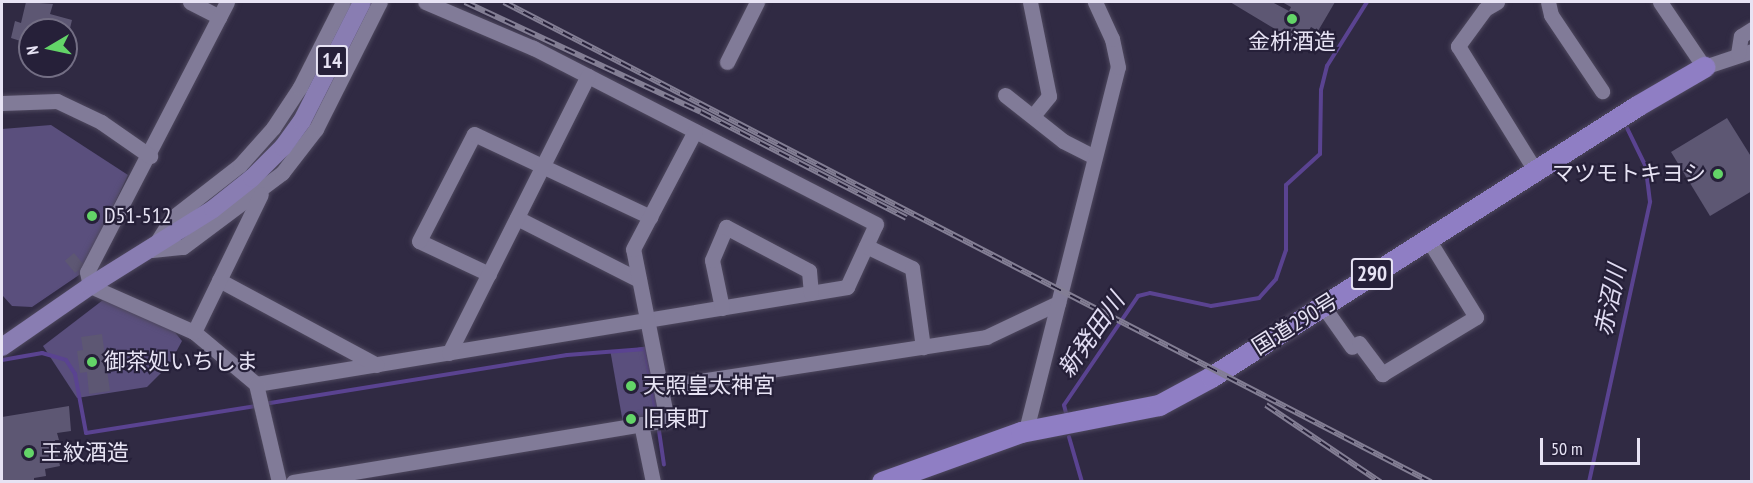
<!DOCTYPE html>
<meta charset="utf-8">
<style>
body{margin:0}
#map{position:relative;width:1753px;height:483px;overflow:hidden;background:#302a43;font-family:"PT Sans Narrow","Noto Sans JP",sans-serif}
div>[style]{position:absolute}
.green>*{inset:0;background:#5a4f7d;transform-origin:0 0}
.stream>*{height:4px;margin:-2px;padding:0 2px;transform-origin:2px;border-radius:2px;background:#5a4391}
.building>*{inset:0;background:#5d5773;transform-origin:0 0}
.roads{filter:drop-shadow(0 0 2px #4e485e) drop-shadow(0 0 2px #4e485e)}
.minor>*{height:15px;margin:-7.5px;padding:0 7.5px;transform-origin:7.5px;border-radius:7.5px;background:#817b98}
.major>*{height:18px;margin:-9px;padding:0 9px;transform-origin:9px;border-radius:9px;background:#897db2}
.highway>*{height:21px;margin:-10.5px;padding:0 10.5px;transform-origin:10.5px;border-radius:10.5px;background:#8f7ec4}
.rail>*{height:6px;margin-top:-3px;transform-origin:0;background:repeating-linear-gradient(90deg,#262039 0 11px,#837e94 0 22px);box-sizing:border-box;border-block:2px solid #837e94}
.dots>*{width:16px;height:16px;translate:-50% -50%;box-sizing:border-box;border:3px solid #262039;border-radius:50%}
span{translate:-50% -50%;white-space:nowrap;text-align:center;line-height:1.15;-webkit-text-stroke:4.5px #262039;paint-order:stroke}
.shield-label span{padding:2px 4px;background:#262039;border:2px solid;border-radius:4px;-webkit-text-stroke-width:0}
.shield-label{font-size:21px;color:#e7e3f4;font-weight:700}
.poi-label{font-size:22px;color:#e7e3f4}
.right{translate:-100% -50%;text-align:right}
.left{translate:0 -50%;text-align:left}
.street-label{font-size:22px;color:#e7e3f4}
.water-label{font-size:24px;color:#e1dcf3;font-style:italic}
.frame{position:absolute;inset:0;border:3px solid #e7e3f4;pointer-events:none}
.north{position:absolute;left:18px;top:18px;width:60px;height:60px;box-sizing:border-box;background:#262039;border:2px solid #736e84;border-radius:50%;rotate:261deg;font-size:16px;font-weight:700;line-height:24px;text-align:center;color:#e7e3f4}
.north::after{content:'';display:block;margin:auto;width:21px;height:27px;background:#63d468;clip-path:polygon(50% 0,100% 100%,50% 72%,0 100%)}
.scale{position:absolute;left:1540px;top:438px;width:100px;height:27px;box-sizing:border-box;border:3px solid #e7e3f4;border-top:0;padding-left:8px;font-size:18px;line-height:21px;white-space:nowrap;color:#e7e3f4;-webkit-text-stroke:4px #262039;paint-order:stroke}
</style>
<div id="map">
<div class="green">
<i style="clip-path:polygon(51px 125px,128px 175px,82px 273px,32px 307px,12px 306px,3px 296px,2px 286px,2px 129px)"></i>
<i style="clip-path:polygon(103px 300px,174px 331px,182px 341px,169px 365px,147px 387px,77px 398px,43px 346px)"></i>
<i style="left:648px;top:346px;width:71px;height:38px;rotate:80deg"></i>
</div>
<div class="stream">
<i style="left:2px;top:360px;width:41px;rotate:-9.9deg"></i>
<i style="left:42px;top:353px;width:25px;rotate:16deg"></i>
<i style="left:66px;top:360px;width:17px;rotate:57deg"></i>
<i style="left:75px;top:374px;width:60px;rotate:79.4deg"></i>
<i style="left:86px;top:433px;width:173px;rotate:-9deg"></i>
<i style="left:264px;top:404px;width:307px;rotate:-9.2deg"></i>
<i style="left:567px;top:355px;width:78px;rotate:-4.4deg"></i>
<i style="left:645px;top:349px;width:69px;rotate:80deg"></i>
<i style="left:1066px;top:413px;width:8px;rotate:-104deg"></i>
<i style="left:1064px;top:405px;width:132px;rotate:-55.8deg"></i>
<i style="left:1138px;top:296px;width:12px;rotate:-14deg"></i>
<i style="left:1150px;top:293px;width:62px;rotate:12deg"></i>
<i style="left:1211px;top:306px;width:49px;rotate:-9.5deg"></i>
<i style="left:1259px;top:298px;width:25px;rotate:-48deg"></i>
<i style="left:1276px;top:279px;width:31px;rotate:-71deg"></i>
<i style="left:1286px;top:250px;width:65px;rotate:-90deg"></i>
<i style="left:1286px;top:185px;width:46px;rotate:-42.4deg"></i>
<i style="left:1320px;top:154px;width:64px;rotate:-89.1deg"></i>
<i style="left:1321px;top:90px;width:25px;rotate:-76deg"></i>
<i style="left:1327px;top:66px;width:75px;rotate:-58deg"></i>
<i style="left:658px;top:424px;width:41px;rotate:81.7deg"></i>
<i style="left:1069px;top:437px;width:47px;rotate:73.9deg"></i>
<i style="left:1589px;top:482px;width:287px;rotate:-77.7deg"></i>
<i style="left:1650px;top:202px;width:35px;rotate:-97deg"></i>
<i style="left:1646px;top:167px;width:43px;rotate:-116deg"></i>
</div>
<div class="building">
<i style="clip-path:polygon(26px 2px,53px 4px,50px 14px,72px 20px,67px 41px,66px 30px,30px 30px,30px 44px,11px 38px,15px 21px,21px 23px)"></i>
<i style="clip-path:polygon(1230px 2px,1272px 2px,1289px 11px,1291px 7px,1282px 2px,1335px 2px,1318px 31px,1311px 27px,1302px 42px,1294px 37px,1288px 46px,1277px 39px,1280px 32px)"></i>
<i style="clip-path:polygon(1727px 118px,1752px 158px,1752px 191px,1710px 216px,1671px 152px)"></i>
<i style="left:74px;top:253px;width:16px;height:12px;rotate:50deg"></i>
<i style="clip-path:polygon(102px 334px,110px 391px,89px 394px,87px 372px,80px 373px,77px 351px,83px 350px,81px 337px)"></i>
<i style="clip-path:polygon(69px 406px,71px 431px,57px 433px,59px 440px,55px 440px,60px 466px,45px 469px,46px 476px,34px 478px,34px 482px,2px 482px,2px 417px)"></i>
</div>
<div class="roads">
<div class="minor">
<i style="left:190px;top:2px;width:33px;rotate:27deg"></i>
<i style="left:227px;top:2px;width:304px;rotate:117.4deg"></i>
<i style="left:87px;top:272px;width:14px;rotate:78deg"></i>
<i style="left:90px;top:286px;width:114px;rotate:23.9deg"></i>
<i style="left:194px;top:332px;width:81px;rotate:40deg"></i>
<i style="left:256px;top:384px;width:599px;rotate:-9.32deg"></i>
<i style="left:847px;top:287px;width:69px;rotate:-65.3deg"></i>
<i style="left:876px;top:224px;width:386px;rotate:-152.8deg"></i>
<i style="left:533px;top:48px;width:117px;rotate:-156.9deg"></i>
<i style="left:1030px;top:2px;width:96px;rotate:78.6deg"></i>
<i style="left:1049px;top:96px;width:26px;rotate:129deg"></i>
<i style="left:1497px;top:2px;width:14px;rotate:150deg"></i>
<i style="left:1485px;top:9px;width:46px;rotate:126.1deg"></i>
<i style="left:1458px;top:46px;width:148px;rotate:58.2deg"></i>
<i style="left:1548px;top:2px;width:13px;rotate:77deg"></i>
<i style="left:1551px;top:15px;width:92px;rotate:56.1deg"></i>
<i style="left:1660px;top:2px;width:78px;rotate:55.9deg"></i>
<i style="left:1704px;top:67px;width:51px;rotate:-18.4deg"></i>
<i style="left:1738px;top:54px;width:18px;rotate:-81deg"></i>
<i style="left:1741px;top:36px;width:13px;rotate:-32deg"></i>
<i style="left:727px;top:62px;width:67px;rotate:-63.4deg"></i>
<i style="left:1005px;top:95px;width:74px;rotate:38.4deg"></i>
<i style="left:1063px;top:141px;width:34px;rotate:27deg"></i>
<i style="left:2px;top:103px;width:55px;rotate:-2.1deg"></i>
<i style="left:57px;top:101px;width:49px;rotate:25.5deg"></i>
<i style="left:101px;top:122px;width:60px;rotate:34.8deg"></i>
<i style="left:517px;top:218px;width:137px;rotate:26.9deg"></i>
<i style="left:155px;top:245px;width:32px;rotate:-58deg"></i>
<i style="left:172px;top:218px;width:86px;rotate:-37.9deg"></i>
<i style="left:240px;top:165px;width:50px;rotate:-48.3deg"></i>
<i style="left:273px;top:128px;width:49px;rotate:-56.6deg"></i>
<i style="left:300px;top:87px;width:95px;rotate:-63.2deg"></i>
<i style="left:866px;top:246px;width:51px;rotate:25.6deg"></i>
<i style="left:912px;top:268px;width:80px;rotate:82.1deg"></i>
<i style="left:152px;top:250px;width:31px;rotate:-6deg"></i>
<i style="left:183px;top:247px;width:124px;rotate:-36.8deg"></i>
<i style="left:282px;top:173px;width:56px;rotate:-52.3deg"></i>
<i style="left:316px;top:129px;width:142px;rotate:-63.3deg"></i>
<i style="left:489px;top:274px;width:77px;rotate:-154.8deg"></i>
<i style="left:419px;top:241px;width:120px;rotate:-62.8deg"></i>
<i style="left:474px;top:134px;width:195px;rotate:25.2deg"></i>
<i style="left:219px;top:280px;width:179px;rotate:28.3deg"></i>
<i style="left:1323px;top:306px;width:50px;rotate:54.7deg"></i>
<i style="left:722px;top:308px;width:49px;rotate:-101.8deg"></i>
<i style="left:712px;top:260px;width:36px;rotate:-67deg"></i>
<i style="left:726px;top:227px;width:94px;rotate:27.9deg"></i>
<i style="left:809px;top:271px;width:22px;rotate:85deg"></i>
<i style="left:194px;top:332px;width:153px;rotate:-64.1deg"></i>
<i style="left:1359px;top:343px;width:39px;rotate:53deg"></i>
<i style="left:1382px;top:374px;width:110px;rotate:-31.2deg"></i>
<i style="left:1476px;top:317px;width:92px;rotate:-121.6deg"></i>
<i style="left:449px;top:353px;width:310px;rotate:-63.4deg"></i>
<i style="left:256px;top:384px;width:101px;rotate:76.8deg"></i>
<i style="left:660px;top:387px;width:330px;rotate:-8.7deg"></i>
<i style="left:986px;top:337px;width:80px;rotate:-25.3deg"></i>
<i style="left:641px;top:424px;width:59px;rotate:78.3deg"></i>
<i style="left:1021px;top:432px;width:8px;rotate:-45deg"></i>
<i style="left:1027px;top:426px;width:370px;rotate:-75.8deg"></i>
<i style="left:1118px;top:67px;width:29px;rotate:-102deg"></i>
<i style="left:1112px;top:39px;width:41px;rotate:-114.7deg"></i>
<i style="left:293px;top:482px;width:379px;rotate:-9.4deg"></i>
<i style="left:667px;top:420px;width:174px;rotate:-101.2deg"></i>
<i style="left:633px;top:249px;width:133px;rotate:-62.3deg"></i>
</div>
<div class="major">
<i style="left:2px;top:347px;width:107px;rotate:-34.7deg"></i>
<i style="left:90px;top:286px;width:145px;rotate:-32deg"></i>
<i style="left:213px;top:209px;width:50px;rotate:-38.5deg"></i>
<i style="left:252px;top:178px;width:44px;rotate:-45deg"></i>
<i style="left:283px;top:147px;width:32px;rotate:-54deg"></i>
<i style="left:302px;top:121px;width:133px;rotate:-63.2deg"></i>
</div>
<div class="highway">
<i style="left:882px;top:482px;width:148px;rotate:-19.8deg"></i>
<i style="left:1021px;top:432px;width:141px;rotate:-11.1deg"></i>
<i style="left:1159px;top:405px;width:59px;rotate:-28.3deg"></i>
<i style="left:1211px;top:377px;width:505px;rotate:-32.46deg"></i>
<i style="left:1637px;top:106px;width:78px;rotate:-30.2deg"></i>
</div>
</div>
<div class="rail">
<i style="left:465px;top:2px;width:260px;rotate:25deg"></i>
<i style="left:701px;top:112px;width:231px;rotate:27.3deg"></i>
<i style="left:504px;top:2px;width:1044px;rotate:27.38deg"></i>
<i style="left:1266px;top:405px;width:138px;rotate:34deg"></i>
</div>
<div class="dots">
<i style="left:1292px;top:19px;background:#63d468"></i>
<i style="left:1718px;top:174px;background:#63d468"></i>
<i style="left:92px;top:216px;background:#63d468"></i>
<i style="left:92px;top:362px;background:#63d468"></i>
<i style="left:631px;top:386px;background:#63d468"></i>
<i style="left:631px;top:419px;background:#63d468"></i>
<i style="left:29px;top:453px;background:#63d468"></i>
</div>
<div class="shield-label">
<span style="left:332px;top:61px">14</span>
<span style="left:1372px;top:274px">290</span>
</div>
<div class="poi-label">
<span style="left:1292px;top:42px">金枡酒造</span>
<span class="right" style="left:1706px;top:174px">マツモトキヨシ</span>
<span class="left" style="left:104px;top:216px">D51-512</span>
<span class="left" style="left:104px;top:362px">御茶処いちしま</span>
<span class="left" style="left:643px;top:386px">天照皇太神宮</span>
<span class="left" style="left:643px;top:419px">旧東町</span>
<span class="left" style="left:41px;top:453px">王紋酒造</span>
</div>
<div class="street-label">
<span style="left:1295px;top:324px;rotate:-32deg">国道290号</span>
</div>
<div class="water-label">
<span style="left:1610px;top:300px;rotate:-78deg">赤沼川</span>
<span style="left:1091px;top:335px;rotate:-55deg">新発田川</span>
</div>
<div class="frame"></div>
<div class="north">N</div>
<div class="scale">50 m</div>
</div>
